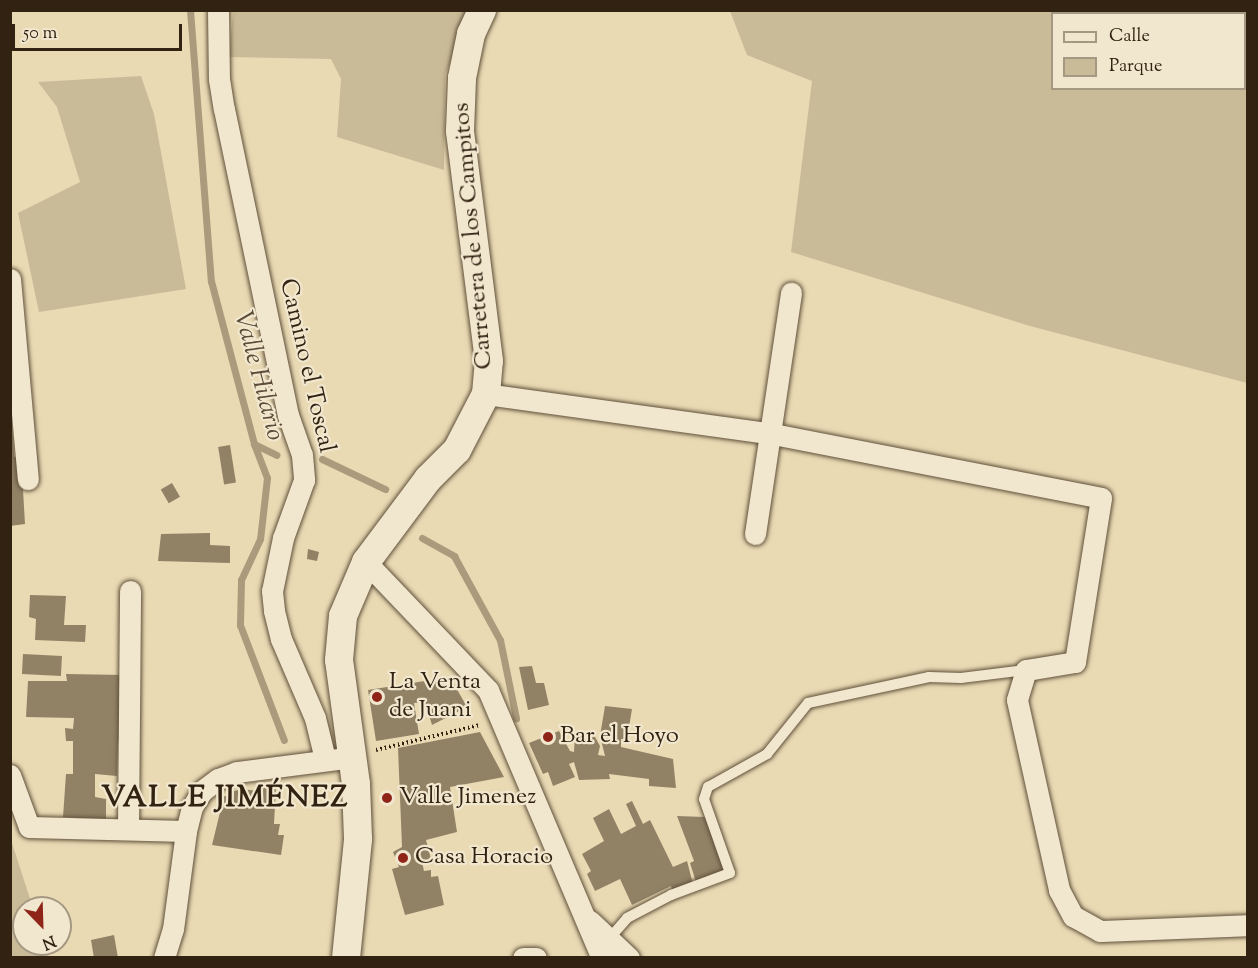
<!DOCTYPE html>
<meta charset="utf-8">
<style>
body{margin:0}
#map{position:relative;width:1258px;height:968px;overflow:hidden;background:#e9dab4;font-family:"Sorts Mill Goudy",serif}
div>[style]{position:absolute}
.green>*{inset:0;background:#cabb98}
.stream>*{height:7px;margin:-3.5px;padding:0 3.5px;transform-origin:3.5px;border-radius:3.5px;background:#ab9b7d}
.building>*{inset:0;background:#918266;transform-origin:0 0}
.path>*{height:4px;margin-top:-2px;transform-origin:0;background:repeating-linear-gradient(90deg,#322212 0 1.5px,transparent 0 4.5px)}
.roads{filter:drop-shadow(0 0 2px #60503a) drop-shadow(0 0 2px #60503a)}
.lane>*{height:10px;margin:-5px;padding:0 5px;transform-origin:5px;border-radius:5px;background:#f1e7ce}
.street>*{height:21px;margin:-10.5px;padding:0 10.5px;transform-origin:10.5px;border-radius:10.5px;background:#f1e7ce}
.secondary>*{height:28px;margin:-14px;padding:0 14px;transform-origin:14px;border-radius:14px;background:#f1e7ce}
.dots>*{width:16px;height:16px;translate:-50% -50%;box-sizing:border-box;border:3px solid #f1e7ce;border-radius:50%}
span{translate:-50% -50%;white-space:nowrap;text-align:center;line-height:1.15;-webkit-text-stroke:4.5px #f1e7ce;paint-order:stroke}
.street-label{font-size:24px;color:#322212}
.poi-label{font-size:24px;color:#322212}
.left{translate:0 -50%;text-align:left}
.water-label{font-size:26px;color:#5c4c37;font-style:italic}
.district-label{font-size:30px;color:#322212;font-weight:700;letter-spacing:1.5px}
.frame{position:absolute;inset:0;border:12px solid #322212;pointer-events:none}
.legend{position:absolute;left:1051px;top:12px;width:195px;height:78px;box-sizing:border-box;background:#f1e7ce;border:2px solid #a59883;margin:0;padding:8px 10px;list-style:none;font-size:18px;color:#322212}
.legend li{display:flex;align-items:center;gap:12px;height:30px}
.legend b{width:30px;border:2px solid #a59883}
.north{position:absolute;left:12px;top:896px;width:60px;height:60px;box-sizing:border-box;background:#f1e7ce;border:2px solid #a59883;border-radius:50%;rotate:157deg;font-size:16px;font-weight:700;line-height:24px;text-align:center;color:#322212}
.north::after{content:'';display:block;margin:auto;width:21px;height:27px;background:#8f2418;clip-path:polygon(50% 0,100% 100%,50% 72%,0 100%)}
.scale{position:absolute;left:12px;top:24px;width:170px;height:27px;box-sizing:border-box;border:3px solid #322212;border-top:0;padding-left:8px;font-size:18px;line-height:21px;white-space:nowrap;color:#322212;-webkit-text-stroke:4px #f1e7ce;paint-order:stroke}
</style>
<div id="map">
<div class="green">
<i style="clip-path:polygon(233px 11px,474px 11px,445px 74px,444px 170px,337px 137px,341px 79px,331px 59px,229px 57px)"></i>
<i style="clip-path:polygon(evenodd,730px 11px,1247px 11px,1247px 383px,1030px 326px,791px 252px,812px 81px,747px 55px,730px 11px,1052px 14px,1244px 14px,1244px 88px,1052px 88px,1052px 14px)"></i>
<i style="clip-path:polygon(141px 76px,154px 114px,186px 289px,39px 312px,18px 213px,80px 182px,57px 107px,38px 82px)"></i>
<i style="clip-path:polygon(11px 840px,33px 908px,24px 908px,24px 944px,45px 944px,49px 957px,11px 957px)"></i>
</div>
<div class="stream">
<i style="left:190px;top:10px;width:272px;rotate:85.6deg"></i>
<i style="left:211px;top:281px;width:169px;rotate:75.2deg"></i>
<i style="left:254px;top:444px;width:36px;rotate:69deg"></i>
<i style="left:267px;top:478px;width:61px;rotate:96.5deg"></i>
<i style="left:260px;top:539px;width:45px;rotate:114.9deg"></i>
<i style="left:241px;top:580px;width:45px;rotate:91.3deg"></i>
<i style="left:240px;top:625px;width:123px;rotate:69.1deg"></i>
<i style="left:254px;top:444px;width:25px;rotate:26deg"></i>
<i style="left:322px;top:459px;width:70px;rotate:25.5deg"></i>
<i style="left:422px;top:538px;width:37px;rotate:29deg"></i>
<i style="left:454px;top:556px;width:96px;rotate:61.3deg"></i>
<i style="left:500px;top:640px;width:80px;rotate:78.4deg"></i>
</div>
<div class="building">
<i style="clip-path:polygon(10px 388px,14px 457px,21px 455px,25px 524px,10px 526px)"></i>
<i style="left:230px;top:445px;width:38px;height:12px;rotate:81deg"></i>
<i style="left:172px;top:483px;width:16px;height:13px;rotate:60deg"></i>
<i style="clip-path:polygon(210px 533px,210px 545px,230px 546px,230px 563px,158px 561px,161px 534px)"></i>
<i style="clip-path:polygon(308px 549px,319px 552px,317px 561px,307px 559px)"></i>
<i style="clip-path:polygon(30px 595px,66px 596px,64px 625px,86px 625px,85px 642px,35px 640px,36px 619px,29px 617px)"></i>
<i style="left:23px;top:654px;width:39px;height:20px;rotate:3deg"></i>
<i style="clip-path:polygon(532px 666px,536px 683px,544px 683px,549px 705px,528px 710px,519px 667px)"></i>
<i style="clip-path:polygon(66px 674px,125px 675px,124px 742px,118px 742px,117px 776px,95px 774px,95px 797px,106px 799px,106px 820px,63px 817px,66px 774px,73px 774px,73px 741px,66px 741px,65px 728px,73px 729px,74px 718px,26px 717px,28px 681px,67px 681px)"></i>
<i style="clip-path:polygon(450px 677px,467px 707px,432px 725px,425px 702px,414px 703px,419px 734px,376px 741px,368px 690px)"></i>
<i style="clip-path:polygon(605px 706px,632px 709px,627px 739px,621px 739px,621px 747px,673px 759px,676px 788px,649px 786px,649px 779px,609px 774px,610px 779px,579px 780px,574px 762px,569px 764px,575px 777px,553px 786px,548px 772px,543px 774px,529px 743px,559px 731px,570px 751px,574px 752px,575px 734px,595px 737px,600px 746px,598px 755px,605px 756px,600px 736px)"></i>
<i style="clip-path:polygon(480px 732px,504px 777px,450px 787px,457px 832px,426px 840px,431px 859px,422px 862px,424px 871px,431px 870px,431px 877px,438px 876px,444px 905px,405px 915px,392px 869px,399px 867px,393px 852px,402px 847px,398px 748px)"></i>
<i style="clip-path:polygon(258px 785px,276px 787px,274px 824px,280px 824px,278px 835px,284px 835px,281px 855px,212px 845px,224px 796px,233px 797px,234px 791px,242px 789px,257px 791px)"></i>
<i style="clip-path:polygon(632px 801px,643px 824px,650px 820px,673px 867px,687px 861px,693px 884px,672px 890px,671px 886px,632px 905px,620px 879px,595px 891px,587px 874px,591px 871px,582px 854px,604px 841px,593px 818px,609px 809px,621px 834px,636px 826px,626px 804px)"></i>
<i style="clip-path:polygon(677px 816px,705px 817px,725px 873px,696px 882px,690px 863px,694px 861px)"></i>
<i style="clip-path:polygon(114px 935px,118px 958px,94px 958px,91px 940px)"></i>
</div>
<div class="path">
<i style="left:376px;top:750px;width:106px;rotate:-13.6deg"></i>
</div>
<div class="roads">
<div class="lane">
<i style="left:609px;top:939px;width:28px;rotate:-49deg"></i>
<i style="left:627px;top:918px;width:50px;rotate:-27.6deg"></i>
<i style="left:671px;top:895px;width:63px;rotate:-20.4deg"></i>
<i style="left:730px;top:873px;width:78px;rotate:-109.4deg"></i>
<i style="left:704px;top:799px;width:13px;rotate:-72deg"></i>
<i style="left:708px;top:787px;width:68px;rotate:-29.2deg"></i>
<i style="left:767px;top:754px;width:65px;rotate:-51.2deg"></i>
<i style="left:808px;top:703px;width:124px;rotate:-12.1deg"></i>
<i style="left:929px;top:677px;width:32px;rotate:2deg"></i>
<i style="left:961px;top:678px;width:65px;rotate:-7deg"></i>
</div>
<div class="street">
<i style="left:218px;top:10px;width:69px;rotate:89.2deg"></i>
<i style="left:219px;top:79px;width:30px;rotate:81deg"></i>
<i style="left:224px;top:109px;width:313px;rotate:78.2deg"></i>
<i style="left:288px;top:415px;width:42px;rotate:70.7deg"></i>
<i style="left:302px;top:455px;width:25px;rotate:85deg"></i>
<i style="left:304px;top:480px;width:62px;rotate:109.9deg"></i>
<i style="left:283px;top:538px;width:54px;rotate:101.7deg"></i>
<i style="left:272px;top:591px;width:20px;rotate:84deg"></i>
<i style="left:274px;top:611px;width:29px;rotate:76deg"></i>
<i style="left:281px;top:639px;width:86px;rotate:66.7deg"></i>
<i style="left:315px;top:718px;width:42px;rotate:76.3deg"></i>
<i style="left:10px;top:279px;width:201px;rotate:84.9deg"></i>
<i style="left:486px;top:394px;width:285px;rotate:7.9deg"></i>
<i style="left:768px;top:433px;width:339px;rotate:11deg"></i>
<i style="left:1101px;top:498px;width:166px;rotate:99deg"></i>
<i style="left:1075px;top:662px;width:50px;rotate:170.7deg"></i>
<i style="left:1026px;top:670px;width:31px;rotate:107deg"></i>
<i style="left:1017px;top:700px;width:195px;rotate:77.5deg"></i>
<i style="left:1059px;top:890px;width:30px;rotate:62deg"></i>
<i style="left:1073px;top:916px;width:31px;rotate:29deg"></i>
<i style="left:1100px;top:931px;width:148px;rotate:-2.3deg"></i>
<i style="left:755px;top:534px;width:244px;rotate:-81.5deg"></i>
<i style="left:366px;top:562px;width:177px;rotate:46.4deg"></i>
<i style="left:488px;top:690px;width:291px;rotate:67deg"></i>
<i style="left:10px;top:775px;width:55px;rotate:69.9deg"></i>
<i style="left:29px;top:827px;width:157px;rotate:1.5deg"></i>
<i style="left:128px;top:828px;width:237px;rotate:-89.5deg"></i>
<i style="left:590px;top:921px;width:54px;rotate:43.5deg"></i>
<i style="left:164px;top:958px;width:30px;rotate:-73deg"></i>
<i style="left:173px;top:929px;width:99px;rotate:-82.4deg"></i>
<i style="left:186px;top:831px;width:25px;rotate:-76deg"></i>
<i style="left:192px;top:807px;width:19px;rotate:-58deg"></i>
<i style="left:202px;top:791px;width:20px;rotate:-37deg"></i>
<i style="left:218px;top:779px;width:20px;rotate:-20deg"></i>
<i style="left:237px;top:772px;width:102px;rotate:-7.3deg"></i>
<i style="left:523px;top:958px;width:13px"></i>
</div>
<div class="secondary">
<i style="left:346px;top:958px;width:120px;rotate:-84.2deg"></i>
<i style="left:358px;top:839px;width:55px;rotate:-92.1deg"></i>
<i style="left:356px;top:784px;width:125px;rotate:-97.8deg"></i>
<i style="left:339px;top:660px;width:44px;rotate:-84.8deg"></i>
<i style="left:343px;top:616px;width:59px;rotate:-66.9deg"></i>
<i style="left:366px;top:562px;width:104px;rotate:-53.2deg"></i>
<i style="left:428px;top:479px;width:41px;rotate:-45deg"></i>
<i style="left:457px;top:450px;width:63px;rotate:-62.6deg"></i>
<i style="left:486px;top:394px;width:33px;rotate:-85deg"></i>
<i style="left:489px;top:361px;width:232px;rotate:-97.2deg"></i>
<i style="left:460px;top:131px;width:53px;rotate:-87.8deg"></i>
<i style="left:462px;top:78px;width:45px;rotate:-78.4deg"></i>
<i style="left:471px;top:34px;width:26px;rotate:-65deg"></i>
</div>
</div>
<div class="dots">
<i style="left:377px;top:697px;background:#8f2418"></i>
<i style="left:548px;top:737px;background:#8f2418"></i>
<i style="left:387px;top:798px;background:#8f2418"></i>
<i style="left:403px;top:858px;background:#8f2418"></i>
</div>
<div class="street-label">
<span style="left:474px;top:236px;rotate:-95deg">Carretera de los Campitos</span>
<span style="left:306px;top:366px;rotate:77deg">Camino el Toscal</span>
</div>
<div class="poi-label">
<span class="left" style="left:389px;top:697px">La Venta<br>de Juani</span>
<span class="left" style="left:560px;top:737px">Bar el Hoyo</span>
<span class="left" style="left:399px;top:798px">Valle Jimenez</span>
<span class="left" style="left:415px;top:858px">Casa Horacio</span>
</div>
<div class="water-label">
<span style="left:258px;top:376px;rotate:75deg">Valle Hilario</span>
</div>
<div class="district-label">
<span style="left:225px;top:799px">VALLE JIMÉNEZ</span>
</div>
<div class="frame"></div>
<ul class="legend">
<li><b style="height:8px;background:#f1e7ce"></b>Calle</li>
<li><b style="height:16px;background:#cabb98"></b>Parque</li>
</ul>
<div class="north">N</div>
<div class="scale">50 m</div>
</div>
